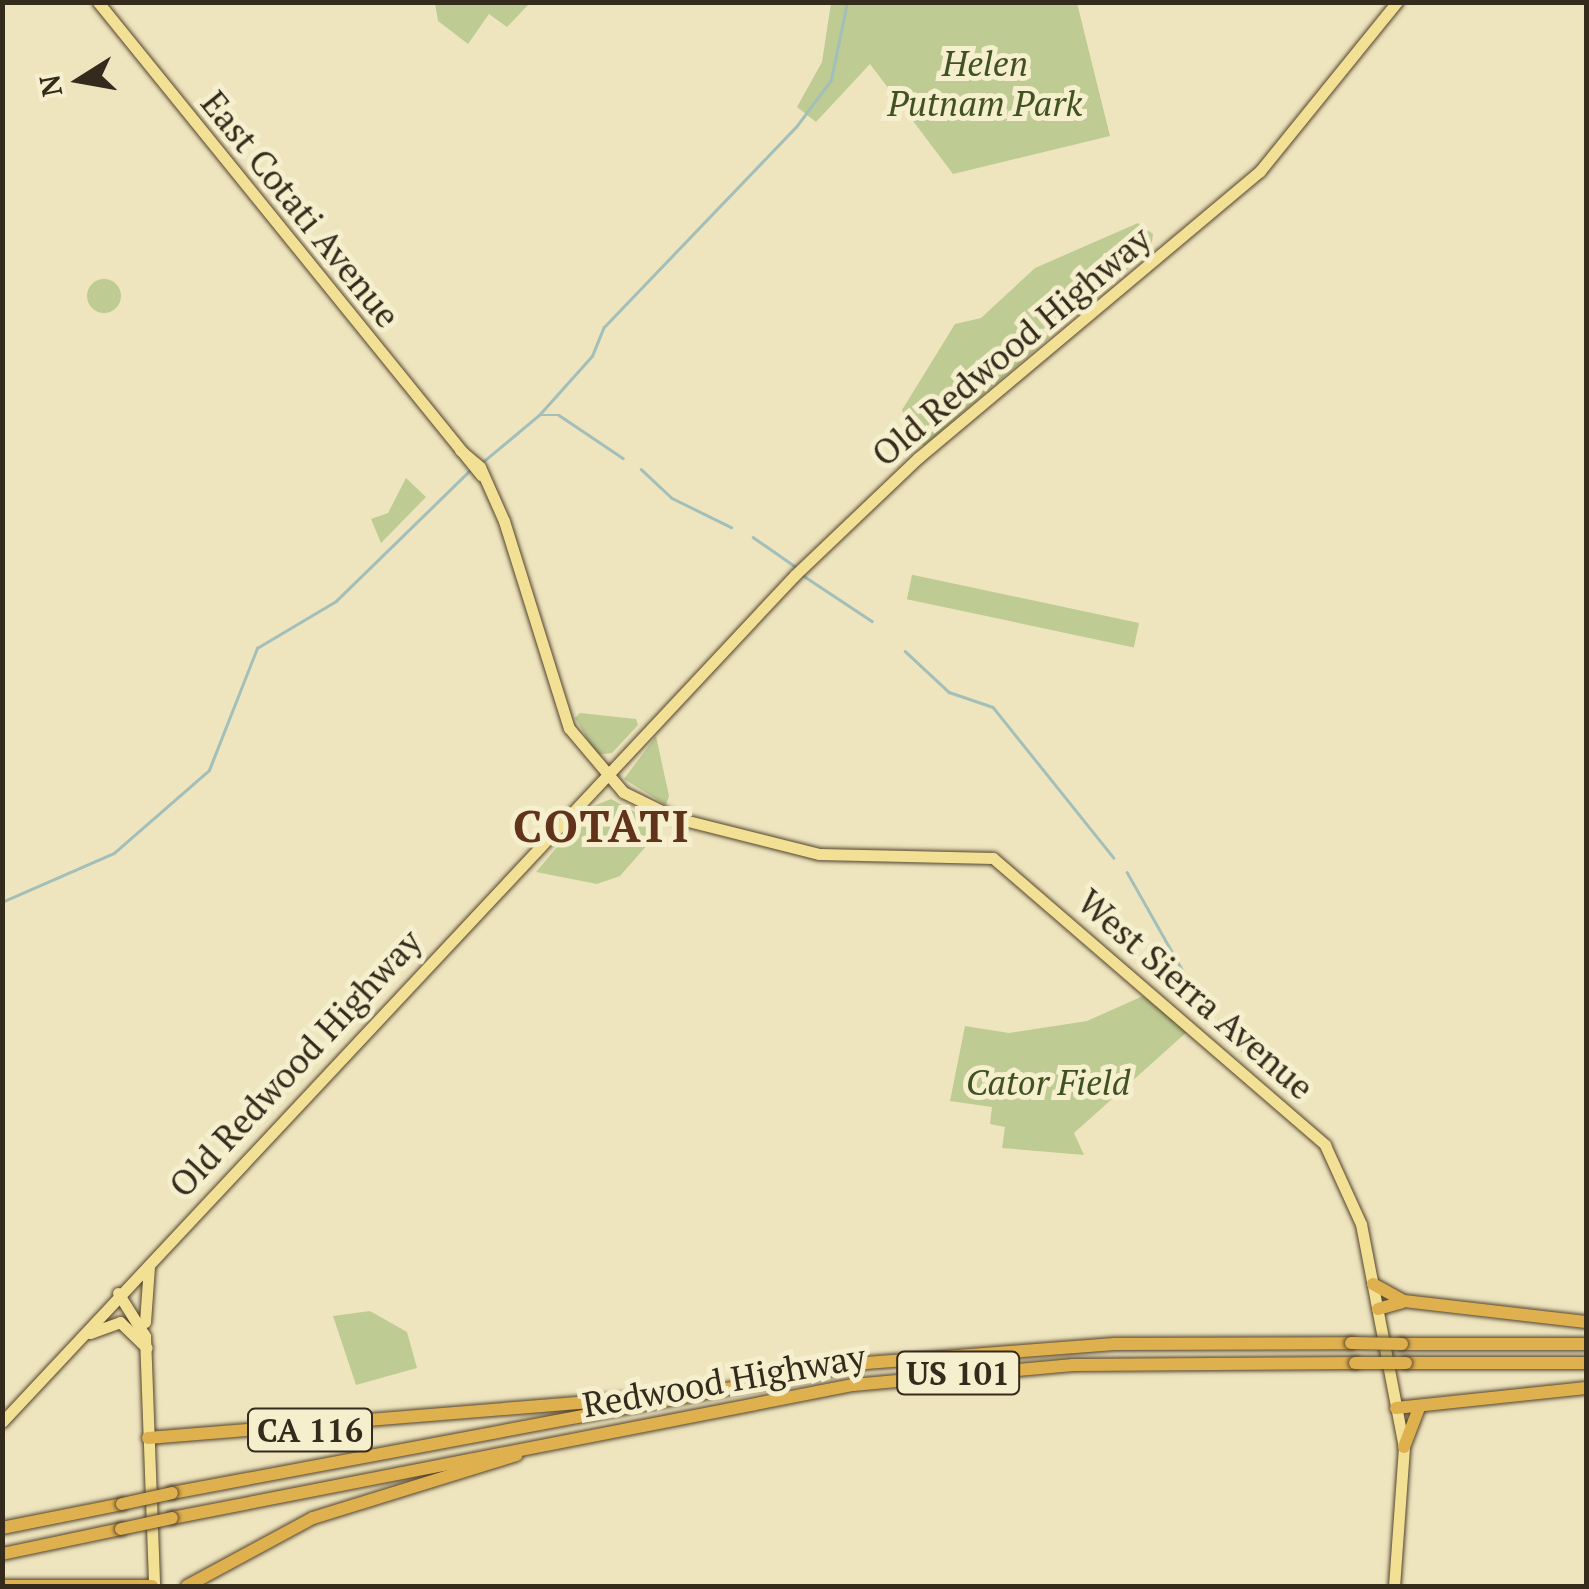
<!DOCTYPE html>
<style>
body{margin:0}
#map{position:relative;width:1589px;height:1589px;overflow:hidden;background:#eee5bf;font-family:"PT Serif",serif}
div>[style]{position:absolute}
.green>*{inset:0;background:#becb93;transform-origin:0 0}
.round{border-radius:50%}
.stream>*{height:2.5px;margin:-1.25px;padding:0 1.25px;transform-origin:1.25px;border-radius:1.25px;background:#a2bfba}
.roads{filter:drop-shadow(0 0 2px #54432c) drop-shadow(0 0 2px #54432c)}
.major>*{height:11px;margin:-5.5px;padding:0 5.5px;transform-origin:5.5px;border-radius:5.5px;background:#f2e095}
.highway>*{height:12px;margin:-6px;padding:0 6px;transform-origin:6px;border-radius:6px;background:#dfb04e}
.bridges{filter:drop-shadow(0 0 2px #54432c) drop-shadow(0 0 2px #54432c)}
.highway-bridge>*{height:12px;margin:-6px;padding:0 6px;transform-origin:6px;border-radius:6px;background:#dfb04e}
span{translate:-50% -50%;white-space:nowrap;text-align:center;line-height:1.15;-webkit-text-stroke:10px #f5efce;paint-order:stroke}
.shield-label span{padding:2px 8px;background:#f5efce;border:2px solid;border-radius:8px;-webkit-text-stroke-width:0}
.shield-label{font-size:32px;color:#352b1c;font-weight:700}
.park-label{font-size:35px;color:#405222;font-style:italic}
.street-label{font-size:35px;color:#352b1c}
.district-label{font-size:45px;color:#62331b;font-weight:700;letter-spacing:2.5px}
.frame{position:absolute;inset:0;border:5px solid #352b1c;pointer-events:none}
.north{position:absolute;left:30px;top:30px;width:100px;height:100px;-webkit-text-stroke:8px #f5efce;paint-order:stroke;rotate:259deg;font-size:28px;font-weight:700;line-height:40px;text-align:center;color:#352b1c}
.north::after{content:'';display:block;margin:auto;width:35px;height:45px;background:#352b1c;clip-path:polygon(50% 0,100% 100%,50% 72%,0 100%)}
</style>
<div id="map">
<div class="green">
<i style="clip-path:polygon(435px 3px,435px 2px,530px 3px,507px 27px,489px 14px,468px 44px,438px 21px)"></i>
<i style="clip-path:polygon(831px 3px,1077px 3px,1110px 136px,953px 174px,870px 64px,816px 122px,797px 107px,822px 62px)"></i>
<i style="clip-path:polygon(1138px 223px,1153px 234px,1151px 249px,924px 446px,915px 441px,902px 410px,955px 324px,981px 318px,1035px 268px)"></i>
<i class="round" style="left:87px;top:279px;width:34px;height:34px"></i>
<i style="clip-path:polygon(406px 478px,426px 497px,381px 543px,371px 519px,388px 513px)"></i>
<i style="left:1139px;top:623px;width:25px;height:232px;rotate:102deg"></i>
<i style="clip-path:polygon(580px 713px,636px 719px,638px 725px,612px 753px,597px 755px,575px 718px)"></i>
<i style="clip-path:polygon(656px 736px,669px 796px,666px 805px,624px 779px)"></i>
<i style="clip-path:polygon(611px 799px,663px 827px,620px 876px,597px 884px,536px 872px,591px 807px)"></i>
<i style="clip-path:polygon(1143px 996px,1188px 1031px,1074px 1133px,1084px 1155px,1002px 1148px,1005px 1127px,990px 1124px,992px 1107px,950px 1101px,965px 1026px,1009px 1033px,1087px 1021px)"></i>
<i style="clip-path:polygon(370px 1311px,407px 1332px,417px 1368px,356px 1385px,333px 1316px)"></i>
</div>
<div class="stream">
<i style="left:541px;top:415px;width:18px"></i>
<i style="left:559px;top:415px;width:77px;rotate:33.9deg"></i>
<i style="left:484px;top:461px;width:72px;rotate:-39.9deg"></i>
<i style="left:539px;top:415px;width:79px;rotate:-48.1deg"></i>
<i style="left:592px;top:356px;width:31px;rotate:-68deg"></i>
<i style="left:604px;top:327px;width:277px;rotate:-46.2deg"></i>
<i style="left:796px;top:127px;width:59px;rotate:-53.3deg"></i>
<i style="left:831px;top:80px;width:80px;rotate:-78.4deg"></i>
<i style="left:641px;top:469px;width:42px;rotate:43.1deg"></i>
<i style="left:672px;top:498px;width:66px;rotate:26.2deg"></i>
<i style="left:753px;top:537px;width:52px;rotate:34.9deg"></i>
<i style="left:801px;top:574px;width:85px;rotate:33.5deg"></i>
<i style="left:905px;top:651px;width:60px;rotate:43deg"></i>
<i style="left:949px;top:692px;width:46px;rotate:18.8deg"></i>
<i style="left:993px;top:707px;width:193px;rotate:51.3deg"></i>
<i style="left:1127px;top:872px;width:159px;rotate:60.5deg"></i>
<i style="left:2px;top:902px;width:122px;rotate:-23.6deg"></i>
<i style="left:114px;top:853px;width:126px;rotate:-41.1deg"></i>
<i style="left:209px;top:770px;width:131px;rotate:-68.5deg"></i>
<i style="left:257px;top:648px;width:92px;rotate:-30.7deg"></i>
<i style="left:336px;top:601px;width:186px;rotate:-44.3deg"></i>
<i style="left:1216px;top:1028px;width:111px;rotate:39.9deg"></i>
</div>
<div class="roads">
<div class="major">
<i style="left:98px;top:2px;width:609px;rotate:51deg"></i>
<i style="left:460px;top:450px;width:26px;rotate:40deg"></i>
<i style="left:480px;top:467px;width:59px;rotate:66deg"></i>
<i style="left:504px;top:521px;width:217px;rotate:72.6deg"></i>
<i style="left:569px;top:728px;width:84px;rotate:49.8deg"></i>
<i style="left:623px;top:792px;width:59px;rotate:26.1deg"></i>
<i style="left:676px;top:818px;width:147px;rotate:14.1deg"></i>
<i style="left:819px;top:854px;width:174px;rotate:1.3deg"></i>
<i style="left:993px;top:858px;width:439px;rotate:40.8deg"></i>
<i style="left:1325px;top:1145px;width:87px;rotate:65.5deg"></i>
<i style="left:1361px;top:1224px;width:227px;rotate:79.1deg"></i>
<i style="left:1404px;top:1447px;width:139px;rotate:94.1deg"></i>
<i style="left:118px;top:1293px;width:51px;rotate:57.9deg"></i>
<i style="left:145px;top:1336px;width:250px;rotate:87.9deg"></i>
<i style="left:145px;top:1322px;width:56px;rotate:-85.9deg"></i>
<i style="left:90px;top:1333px;width:32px;rotate:-20deg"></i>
<i style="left:120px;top:1322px;width:37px;rotate:44deg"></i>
<i style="left:2px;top:1422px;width:1160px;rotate:-46.89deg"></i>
<i style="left:795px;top:575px;width:170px;rotate:-43.6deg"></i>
<i style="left:918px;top:458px;width:446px;rotate:-40deg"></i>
<i style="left:1260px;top:171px;width:218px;rotate:-51deg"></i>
</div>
<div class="highway">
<i style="left:1373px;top:1284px;width:35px;rotate:29deg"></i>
<i style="left:1404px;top:1301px;width:183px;rotate:6.6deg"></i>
<i style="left:1378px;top:1309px;width:25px;rotate:-16deg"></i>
<i style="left:1402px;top:1344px;width:184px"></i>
<i style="left:1406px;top:1363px;width:180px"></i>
<i style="left:1396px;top:1408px;width:191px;rotate:-6deg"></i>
<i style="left:148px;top:1438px;width:505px;rotate:-4.66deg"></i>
<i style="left:1404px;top:1447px;width:40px;rotate:-69deg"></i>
<i style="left:172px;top:1493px;width:706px;rotate:-10.61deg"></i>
<i style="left:866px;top:1363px;width:249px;rotate:-4.4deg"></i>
<i style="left:1114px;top:1344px;width:237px;rotate:-0.2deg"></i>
<i style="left:172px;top:1518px;width:694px;rotate:-11.05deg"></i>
<i style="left:853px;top:1385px;width:221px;rotate:-5.2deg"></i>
<i style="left:1073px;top:1365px;width:282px;rotate:-0.4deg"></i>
<i style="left:2px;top:1528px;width:122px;rotate:-11.3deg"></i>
<i style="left:2px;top:1554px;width:122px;rotate:-11.9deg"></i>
<i style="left:2px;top:1586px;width:150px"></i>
<i style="left:187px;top:1586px;width:143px;rotate:-28.4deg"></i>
<i style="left:313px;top:1518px;width:213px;rotate:-17.2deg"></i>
</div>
</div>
<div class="bridges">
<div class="highway-bridge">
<i style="left:1351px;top:1343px;width:51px;rotate:1.1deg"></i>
<i style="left:1355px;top:1363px;width:51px"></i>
<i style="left:122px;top:1504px;width:51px;rotate:-12.4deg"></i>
<i style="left:121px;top:1529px;width:52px;rotate:-12.2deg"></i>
</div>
</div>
<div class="shield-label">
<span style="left:958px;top:1373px">US 101</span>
<span style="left:310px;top:1430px">CA 116</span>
</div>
<div class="park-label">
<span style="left:985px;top:83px">Helen<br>Putnam Park</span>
<span style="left:1048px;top:1082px">Cator Field</span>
</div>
<div class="street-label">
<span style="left:301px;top:209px;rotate:51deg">East Cotati Avenue</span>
<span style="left:1011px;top:346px;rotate:-40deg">Old Redwood Highway</span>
<span style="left:1196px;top:994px;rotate:41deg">West Sierra Avenue</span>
<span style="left:295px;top:1063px;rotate:-47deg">Old Redwood Highway</span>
<span style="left:724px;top:1380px;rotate:-10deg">Redwood Highway</span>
</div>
<div class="district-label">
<span style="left:602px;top:826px">COTATI</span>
</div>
<div class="frame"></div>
<div class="north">N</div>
</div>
